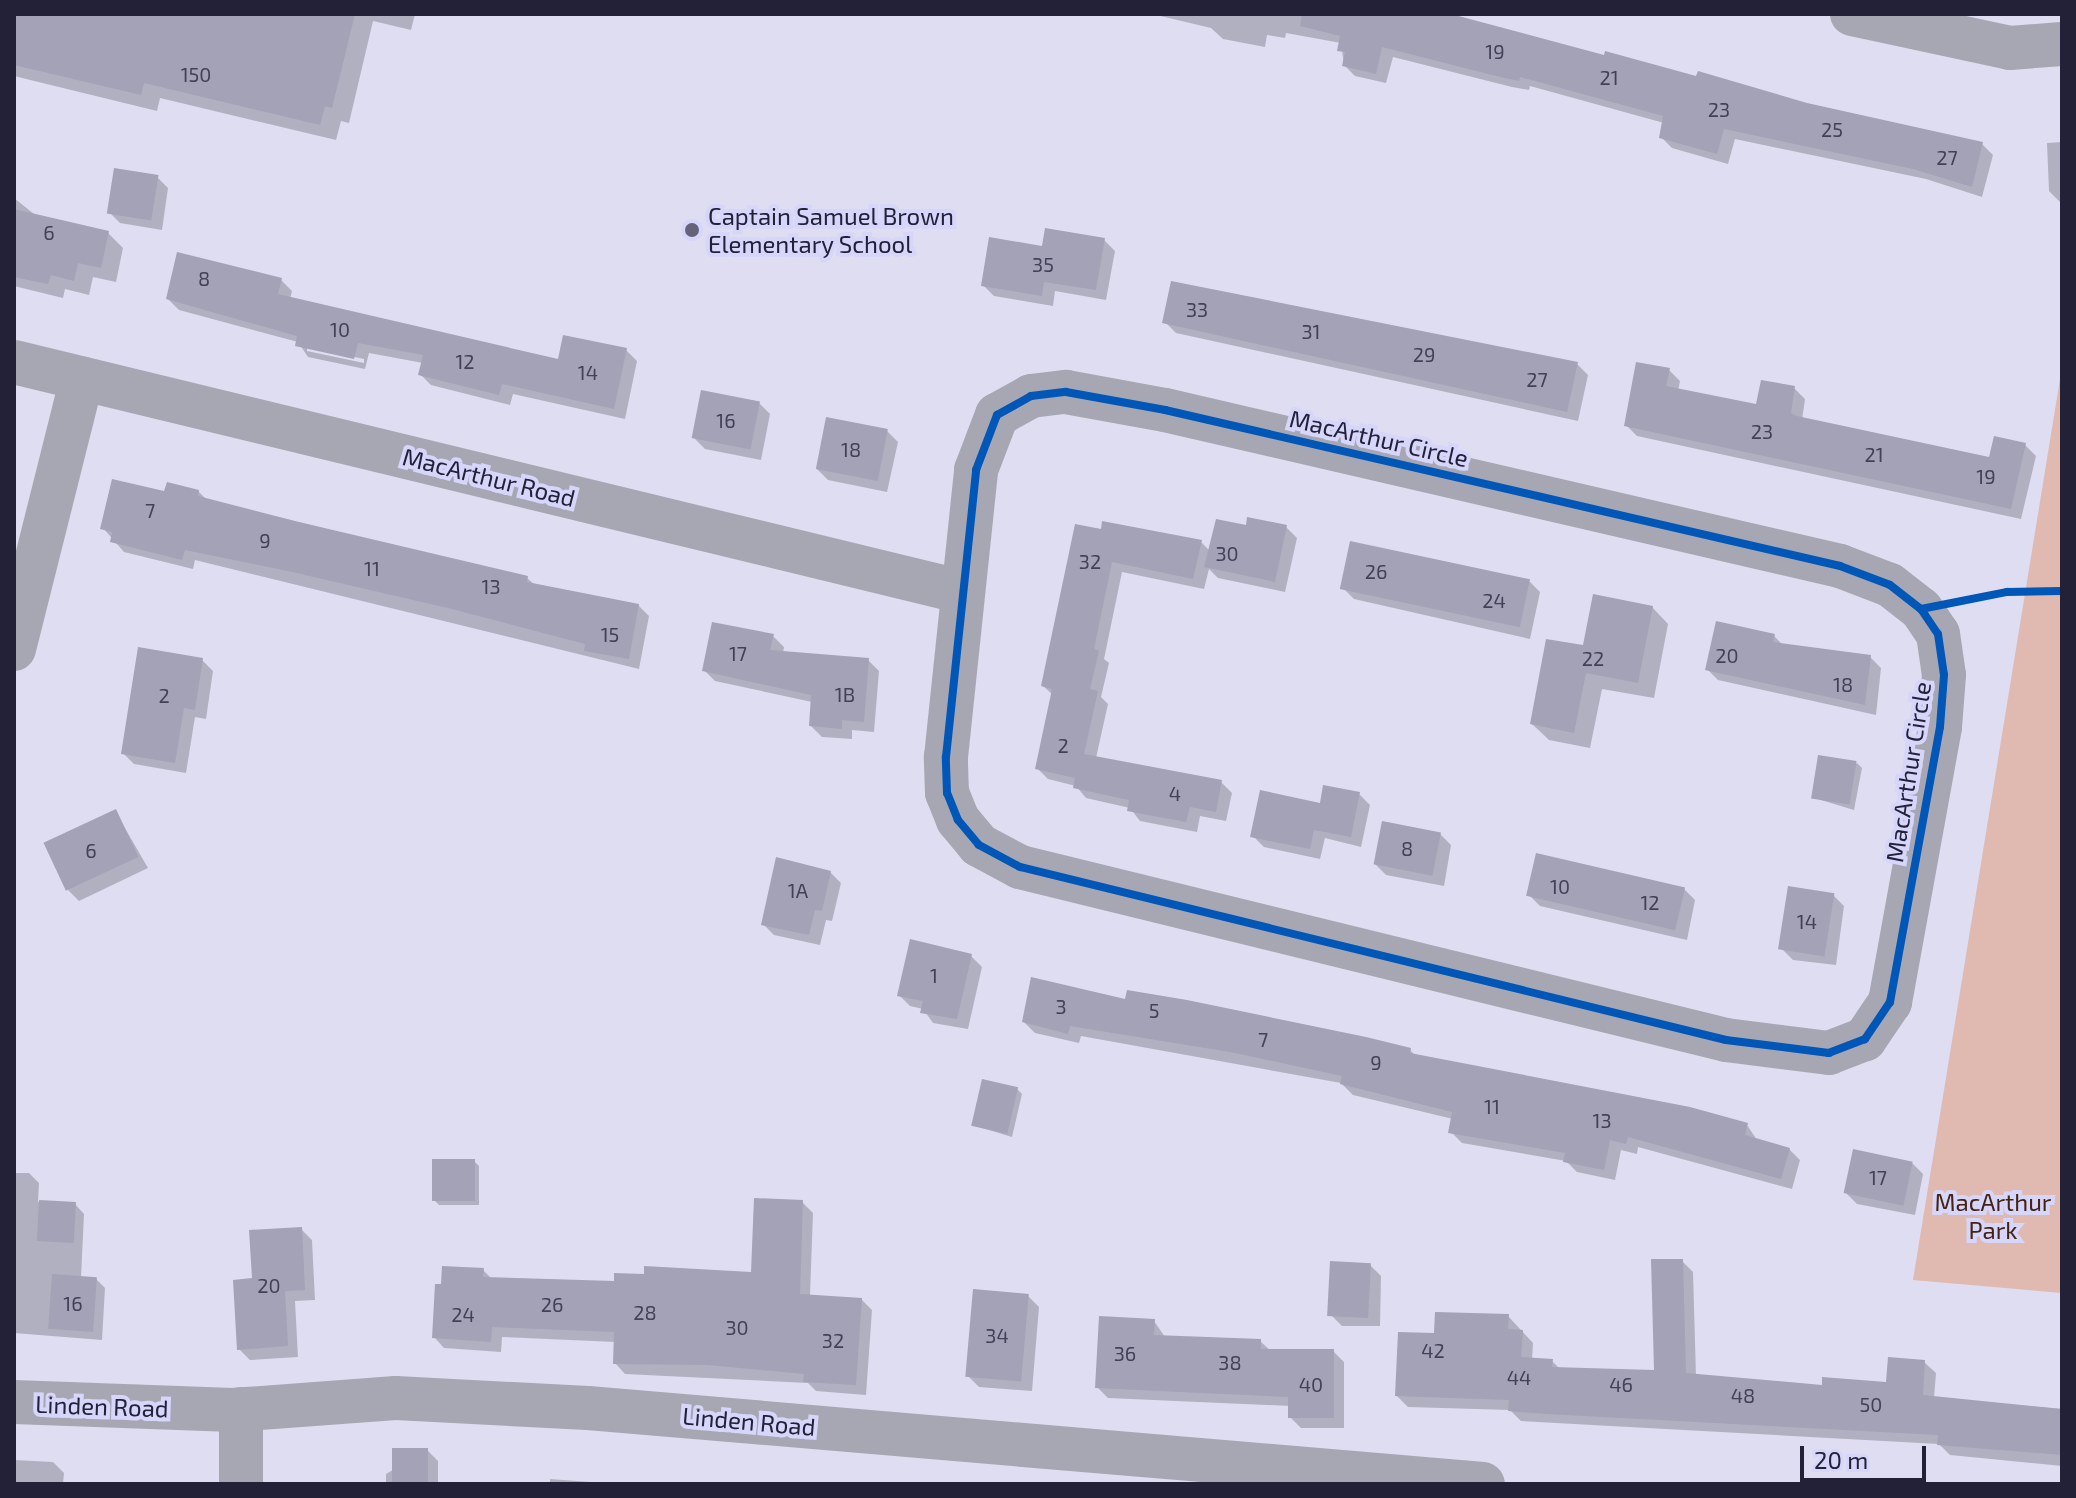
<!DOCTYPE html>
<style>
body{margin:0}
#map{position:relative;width:2076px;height:1498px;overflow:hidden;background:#deddf2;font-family:"Exo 2",sans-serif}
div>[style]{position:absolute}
.green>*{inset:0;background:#e0b9b1}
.shadow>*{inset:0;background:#0003}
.building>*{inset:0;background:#a3a2b6;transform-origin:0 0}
.minor>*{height:44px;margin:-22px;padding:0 22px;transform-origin:22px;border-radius:22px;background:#a7a7b3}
.cycleway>*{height:8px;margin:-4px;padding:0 4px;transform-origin:4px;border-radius:4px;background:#0057b8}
.dots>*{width:22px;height:22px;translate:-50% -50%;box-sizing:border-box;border:4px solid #d6d5fa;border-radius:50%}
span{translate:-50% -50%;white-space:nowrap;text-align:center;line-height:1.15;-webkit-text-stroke:8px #d6d5fa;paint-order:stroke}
.number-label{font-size:20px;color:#434158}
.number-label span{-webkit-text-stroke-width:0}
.poi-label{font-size:24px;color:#232138}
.left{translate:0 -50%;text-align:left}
.street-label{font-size:24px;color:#232138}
.park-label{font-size:24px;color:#452212}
.frame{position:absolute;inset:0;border:16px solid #232138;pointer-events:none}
.scale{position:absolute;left:1800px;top:1446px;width:126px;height:36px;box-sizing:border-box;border:4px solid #232138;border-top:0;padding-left:10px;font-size:24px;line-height:28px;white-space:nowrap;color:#232138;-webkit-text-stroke:6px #d6d5fa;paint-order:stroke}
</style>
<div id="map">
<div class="green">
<i style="clip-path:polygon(2062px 367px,2062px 1293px,1913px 1280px)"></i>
</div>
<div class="shadow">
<i style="clip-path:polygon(14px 14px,415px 14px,411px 30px,373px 21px,349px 123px,341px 121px,336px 140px,160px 98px,157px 111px,14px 76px)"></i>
<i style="clip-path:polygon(1152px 14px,1442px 14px,1605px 58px,1982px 144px,1993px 155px,1982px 197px,1926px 179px,1735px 139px,1728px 164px,1672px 148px,1661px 137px,1664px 123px,1530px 86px,1529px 90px,1512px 87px,1393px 57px,1386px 83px,1355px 76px,1344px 65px,1341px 43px,1286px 33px,1285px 38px,1267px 35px,1265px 47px,1223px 39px,1211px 28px)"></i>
<i style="clip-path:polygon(2062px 142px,2062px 202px,2060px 202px,2049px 191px,2047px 143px)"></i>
<i style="clip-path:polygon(157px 177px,168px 188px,162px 230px,120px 223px,109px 212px)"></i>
<i style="clip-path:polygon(14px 198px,34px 214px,108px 233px,123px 248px,116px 282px,93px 277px,89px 295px,65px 289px,63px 298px,14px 286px)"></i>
<i style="clip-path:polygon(1104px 240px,1115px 251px,1106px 300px,1055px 291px,1053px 306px,994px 296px,983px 285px,1044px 248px)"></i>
<i style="clip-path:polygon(evenodd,281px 280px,292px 291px,290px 299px,559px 362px,626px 350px,637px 361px,625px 419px,513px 394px,510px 405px,431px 385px,420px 374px,423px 363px,369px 353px,365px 369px,308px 357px,298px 342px,179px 310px,168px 299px,281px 280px,307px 347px,364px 359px,364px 363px,307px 351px,307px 347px)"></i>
<i style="clip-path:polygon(1165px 322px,1577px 364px,1588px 375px,1578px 421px,1176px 333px)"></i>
<i style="clip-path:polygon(1669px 370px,1680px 381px,1678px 391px,1757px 406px,1794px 388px,1805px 399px,1802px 420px,1990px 460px,2025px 445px,2036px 456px,2021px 519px,1637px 436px,1626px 425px)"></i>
<i style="clip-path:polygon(759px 403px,770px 414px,761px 460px,705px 449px,694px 438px)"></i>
<i style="clip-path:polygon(887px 431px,898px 442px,887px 492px,828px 480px,817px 469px)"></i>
<i style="clip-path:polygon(198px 491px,207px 500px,527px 578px,535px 585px,638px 605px,649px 616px,639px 669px,195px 560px,193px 569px,124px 552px,103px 528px,166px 493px)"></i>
<i style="clip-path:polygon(1076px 526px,1201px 542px,1210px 551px,1247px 528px,1286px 527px,1297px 538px,1285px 592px,1218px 578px,1209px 569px,1204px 589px,1122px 572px,1104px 659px,1109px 663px,1101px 697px,1108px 704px,1096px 758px,1221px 782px,1232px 793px,1226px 821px,1200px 816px,1197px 832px,1140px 821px,1130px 808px,1086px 798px,1076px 786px,1048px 779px,1037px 768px,1053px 695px,1043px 686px)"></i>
<i style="clip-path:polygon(1529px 581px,1540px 592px,1530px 639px,1354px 599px,1343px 588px)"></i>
<i style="clip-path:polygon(1652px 607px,1668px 624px,1654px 698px,1602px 689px,1590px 748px,1549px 740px,1532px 724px,1585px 647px)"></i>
<i style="clip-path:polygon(773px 636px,784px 647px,783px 653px,868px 660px,879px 671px,874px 732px,852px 730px,852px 739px,822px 737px,811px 726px,812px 702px,715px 681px,704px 670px)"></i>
<i style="clip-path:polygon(1774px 636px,1784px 646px,1870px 657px,1881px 668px,1876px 715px,1718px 680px,1707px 669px)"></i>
<i style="clip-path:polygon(202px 660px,213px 671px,206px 719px,195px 717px,186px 773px,134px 764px,123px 753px)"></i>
<i style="clip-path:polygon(1857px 763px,1862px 768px,1854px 810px,1811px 797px)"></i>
<i style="clip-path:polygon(1359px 794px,1370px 805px,1361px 847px,1325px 838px,1320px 859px,1264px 847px,1253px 836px)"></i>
<i style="clip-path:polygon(115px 811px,148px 868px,79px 901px,68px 890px)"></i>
<i style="clip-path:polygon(1440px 834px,1451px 845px,1444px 886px,1386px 875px,1375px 864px)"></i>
<i style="clip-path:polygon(830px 872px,841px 883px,832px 921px,826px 920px,820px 945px,774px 935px,763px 924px)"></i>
<i style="clip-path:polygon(1684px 889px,1695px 900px,1687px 940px,1540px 906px,1529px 895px)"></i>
<i style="clip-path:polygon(1833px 895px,1844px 906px,1836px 965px,1793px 960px,1782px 949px)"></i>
<i style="clip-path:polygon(971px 956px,982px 967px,968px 1029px,933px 1023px,923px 1009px,910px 1006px,899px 995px)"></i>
<i style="clip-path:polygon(1127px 1002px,1410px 1050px,1416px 1056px,1747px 1125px,1757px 1140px,1789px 1149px,1800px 1160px,1792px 1189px,1638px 1147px,1637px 1154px,1621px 1150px,1615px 1180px,1577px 1172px,1566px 1161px,1462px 1143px,1451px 1132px,1453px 1119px,1353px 1095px,1341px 1083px,1081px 1036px,1079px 1043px,1035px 1033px,1024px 1022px)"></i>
<i style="clip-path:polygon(1017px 1089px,1022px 1094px,1012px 1137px,973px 1125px)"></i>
<i style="clip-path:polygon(474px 1161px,479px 1166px,479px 1205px,439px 1205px,434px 1200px)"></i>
<i style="clip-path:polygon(1912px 1163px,1923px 1174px,1915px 1215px,1857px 1204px,1846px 1193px)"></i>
<i style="clip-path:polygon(14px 1173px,29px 1173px,39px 1183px,38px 1202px,75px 1204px,84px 1214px,81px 1278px,96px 1279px,105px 1288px,102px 1340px,14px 1333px)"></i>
<i style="clip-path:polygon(802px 1202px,813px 1213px,810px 1296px,862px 1300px,872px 1310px,866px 1395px,816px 1391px,808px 1383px,625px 1374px,615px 1363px,615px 1342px,502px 1337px,501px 1352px,444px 1348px,434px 1337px,483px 1270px,492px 1279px,616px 1283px,753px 1275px)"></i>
<i style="clip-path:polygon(301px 1229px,312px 1240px,315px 1300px,295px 1301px,298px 1357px,250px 1360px,239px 1349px,254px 1280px)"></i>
<i style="clip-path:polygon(1682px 1261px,1693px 1272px,1696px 1376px,1824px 1387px,1888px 1384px,1924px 1362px,1936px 1373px,1934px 1398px,2062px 1409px,2062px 1466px,1950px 1455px,1939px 1444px,1521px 1421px,1510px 1410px,1408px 1407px,1397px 1396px,1436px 1335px,1508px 1316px,1533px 1343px,1532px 1360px,1552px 1361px,1561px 1370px,1657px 1372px)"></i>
<i style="clip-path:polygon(1370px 1265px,1381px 1276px,1380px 1326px,1342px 1326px,1331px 1315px)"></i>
<i style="clip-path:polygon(1028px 1296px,1039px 1307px,1032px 1391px,979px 1387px,968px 1376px)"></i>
<i style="clip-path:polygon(1154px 1321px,1165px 1337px,1260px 1341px,1271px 1351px,1333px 1351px,1344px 1362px,1344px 1428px,1301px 1428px,1290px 1417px,1290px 1406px,1108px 1398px,1097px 1387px)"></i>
<i style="clip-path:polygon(427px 1450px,438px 1461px,438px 1484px,386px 1484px,386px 1474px)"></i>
<i style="clip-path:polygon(14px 1460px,53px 1462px,64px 1473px,63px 1484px,14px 1484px)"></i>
<i style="clip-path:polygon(550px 1479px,617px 1484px,550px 1484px)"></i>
</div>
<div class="building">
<i style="clip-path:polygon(14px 14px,355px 14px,332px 108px,325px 106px,320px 125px,144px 83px,141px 95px,14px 65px)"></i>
<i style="clip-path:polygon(1302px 14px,1451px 14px,1604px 55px,1605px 51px,1696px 76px,1698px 71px,1807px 103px,1983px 142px,1972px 187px,1913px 169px,1724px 129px,1717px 154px,1659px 138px,1663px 116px,1520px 77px,1519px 81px,1500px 77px,1382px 47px,1376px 74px,1342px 66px,1345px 52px,1337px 51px,1340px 36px,1300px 26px)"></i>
<i style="left:114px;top:168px;width:45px;height:46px;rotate:9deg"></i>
<i style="clip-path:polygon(14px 209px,109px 231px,101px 268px,78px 263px,74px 281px,51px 275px,48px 284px,14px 277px)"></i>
<i style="clip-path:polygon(1045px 228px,1105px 238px,1096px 290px,1044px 282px,1042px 296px,981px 286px,989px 237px,1042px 246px)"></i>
<i style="clip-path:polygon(177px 252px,282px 278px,278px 294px,558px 359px,563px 335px,627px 348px,614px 409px,502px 384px,499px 395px,418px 375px,423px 355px,358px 343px,354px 359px,295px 346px,297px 336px,166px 299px)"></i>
<i style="clip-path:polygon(1171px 281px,1578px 362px,1567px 412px,1162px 323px)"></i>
<i style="clip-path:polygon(1636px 362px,1670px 368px,1666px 386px,1756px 404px,1761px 380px,1795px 386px,1791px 413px,1797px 416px,1989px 457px,1994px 436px,2026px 443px,2011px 509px,1624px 426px)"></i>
<i style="left:701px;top:390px;width:60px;height:49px;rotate:11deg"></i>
<i style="left:826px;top:417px;width:63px;height:53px;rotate:11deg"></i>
<i style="clip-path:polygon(112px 479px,164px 491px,167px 482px,199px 490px,198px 496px,299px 522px,528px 576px,527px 582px,639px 604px,629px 659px,584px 651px,585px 644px,452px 609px,288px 571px,185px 550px,182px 560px,110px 542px,112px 532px,100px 529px)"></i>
<i style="clip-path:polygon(1247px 517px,1287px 525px,1275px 582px,1204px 567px,1216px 519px,1246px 525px)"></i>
<i style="clip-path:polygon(1102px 521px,1202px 540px,1193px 579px,1112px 562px,1094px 649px,1099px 651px,1090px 689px,1098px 691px,1084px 754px,1222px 780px,1216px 812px,1190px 807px,1186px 822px,1127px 811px,1129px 800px,1073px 788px,1075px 778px,1035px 769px,1052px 689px,1041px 686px,1075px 524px,1101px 529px)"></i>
<i style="left:1350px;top:541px;width:184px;height:49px;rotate:12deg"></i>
<i style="clip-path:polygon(1593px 594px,1653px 606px,1638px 683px,1586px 673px,1574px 733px,1530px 724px,1546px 639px,1583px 645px)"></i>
<i style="clip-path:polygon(1716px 621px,1775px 634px,1773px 642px,1871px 655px,1865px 705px,1705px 670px)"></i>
<i style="clip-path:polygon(712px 622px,774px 634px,770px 650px,869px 658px,864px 722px,842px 720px,842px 729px,809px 726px,811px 695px,702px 671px)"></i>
<i style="clip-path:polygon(138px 647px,203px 658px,195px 710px,184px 708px,175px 763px,121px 754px)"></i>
<i style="left:1818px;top:755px;width:39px;height:44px;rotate:9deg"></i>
<i style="clip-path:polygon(1323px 785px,1360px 792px,1351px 837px,1314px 830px,1318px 810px,1310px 849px,1250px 837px,1260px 790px,1320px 803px)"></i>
<i style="left:116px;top:809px;width:53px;height:80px;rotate:65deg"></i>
<i style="left:1382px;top:821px;width:60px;height:44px;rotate:11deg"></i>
<i style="left:1536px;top:853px;width:153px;height:44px;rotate:13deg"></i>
<i style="clip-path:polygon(776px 857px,831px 871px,822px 911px,815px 910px,809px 935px,761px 925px)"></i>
<i style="left:1788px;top:886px;width:47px;height:64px;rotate:9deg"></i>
<i style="clip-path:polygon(910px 939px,972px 954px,957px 1019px,920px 1013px,923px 1001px,897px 996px)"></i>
<i style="clip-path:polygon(1031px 977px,1125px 999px,1127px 990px,1187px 1000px,1366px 1037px,1411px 1048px,1410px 1053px,1690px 1107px,1748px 1123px,1745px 1135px,1790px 1148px,1781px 1179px,1628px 1137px,1626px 1144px,1610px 1140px,1604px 1170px,1563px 1162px,1565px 1153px,1448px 1133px,1452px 1112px,1340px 1084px,1342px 1076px,1230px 1052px,1070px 1026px,1068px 1034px,1022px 1022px)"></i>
<i style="left:982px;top:1079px;width:37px;height:48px;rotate:13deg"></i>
<i style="left:1853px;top:1149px;width:61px;height:45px;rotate:12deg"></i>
<i style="left:432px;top:1159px;width:43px;height:42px"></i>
<i style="clip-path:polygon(754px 1198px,803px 1200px,800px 1294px,862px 1298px,856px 1385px,803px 1382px,804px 1374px,708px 1365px,613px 1364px,614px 1332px,492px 1327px,491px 1342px,432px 1338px,435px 1284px,441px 1284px,442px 1266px,484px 1268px,483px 1277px,614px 1281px,614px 1273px,644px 1274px,644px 1266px,751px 1272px)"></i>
<i style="left:39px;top:1200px;width:37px;height:41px;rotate:3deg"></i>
<i style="clip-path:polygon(302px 1227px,305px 1290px,285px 1291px,288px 1346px,237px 1350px,233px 1280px,252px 1278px,249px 1230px)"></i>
<i style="clip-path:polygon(1651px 1259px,1683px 1259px,1686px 1373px,1822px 1385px,1822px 1377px,1886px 1382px,1888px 1357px,1925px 1360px,1923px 1395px,2062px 1409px,2062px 1455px,1937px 1445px,1938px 1435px,1547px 1414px,1508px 1411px,1509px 1400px,1395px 1396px,1398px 1332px,1434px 1333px,1435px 1312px,1509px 1314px,1508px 1329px,1523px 1330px,1521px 1357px,1553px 1359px,1552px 1367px,1654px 1370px)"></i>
<i style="left:1330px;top:1261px;width:41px;height:55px;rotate:3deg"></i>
<i style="left:52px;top:1274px;width:45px;height:55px;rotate:4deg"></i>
<i style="left:973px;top:1289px;width:56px;height:88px;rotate:5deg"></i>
<i style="clip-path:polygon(1099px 1316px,1155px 1319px,1154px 1335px,1261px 1339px,1261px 1349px,1334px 1349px,1334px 1418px,1288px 1418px,1288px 1397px,1095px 1388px)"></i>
<i style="left:392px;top:1448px;width:36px;height:36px"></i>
</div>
<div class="minor">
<i style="left:1852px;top:14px;width:162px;rotate:12.1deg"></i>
<i style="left:2010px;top:48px;width:52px;rotate:-4.4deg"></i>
<i style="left:14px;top:362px;width:976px;rotate:13.62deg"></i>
<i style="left:1066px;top:392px;width:101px;rotate:10.3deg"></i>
<i style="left:1165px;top:410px;width:693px;rotate:13.01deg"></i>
<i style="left:1840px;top:566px;width:53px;rotate:20.8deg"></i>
<i style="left:1890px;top:585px;width:39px;rotate:38deg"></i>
<i style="left:1921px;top:609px;width:30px;rotate:56deg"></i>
<i style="left:1938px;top:634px;width:41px;rotate:81.7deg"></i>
<i style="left:1944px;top:675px;width:52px;rotate:94.4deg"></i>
<i style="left:1940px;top:727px;width:280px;rotate:100.3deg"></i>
<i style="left:1890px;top:1002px;width:45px;rotate:124deg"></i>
<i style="left:1865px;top:1039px;width:39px;rotate:159deg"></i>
<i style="left:1829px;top:1053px;width:104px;rotate:-172.8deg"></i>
<i style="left:1726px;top:1040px;width:727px;rotate:-166.23deg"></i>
<i style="left:1020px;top:867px;width:47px;rotate:-151.8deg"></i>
<i style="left:979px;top:845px;width:33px;rotate:-130deg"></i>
<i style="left:958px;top:820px;width:29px;rotate:-112deg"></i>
<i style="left:947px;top:793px;width:36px;rotate:-92deg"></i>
<i style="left:946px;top:757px;width:289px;rotate:-84deg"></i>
<i style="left:976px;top:470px;width:59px;rotate:-69.1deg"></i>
<i style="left:997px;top:415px;width:39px;rotate:-29deg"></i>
<i style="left:1031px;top:396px;width:35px;rotate:-7deg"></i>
<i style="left:14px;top:649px;width:279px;rotate:-75.9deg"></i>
<i style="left:14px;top:1402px;width:219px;rotate:2.1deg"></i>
<i style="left:233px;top:1410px;width:163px;rotate:-4.2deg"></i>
<i style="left:396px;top:1398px;width:192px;rotate:3deg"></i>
<i style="left:588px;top:1408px;width:898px;rotate:4.85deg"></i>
<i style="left:241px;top:1409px;width:75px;rotate:90deg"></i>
</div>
<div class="cycleway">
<i style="left:1066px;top:392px;width:101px;rotate:10.3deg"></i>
<i style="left:1165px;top:410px;width:693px;rotate:13.01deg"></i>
<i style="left:1840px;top:566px;width:53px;rotate:20.8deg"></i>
<i style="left:1890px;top:585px;width:39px;rotate:38deg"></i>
<i style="left:1921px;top:609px;width:30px;rotate:56deg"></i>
<i style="left:1938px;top:634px;width:41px;rotate:81.7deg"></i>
<i style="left:1944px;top:675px;width:52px;rotate:94.4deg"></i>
<i style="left:1940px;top:727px;width:280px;rotate:100.3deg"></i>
<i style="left:1890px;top:1002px;width:45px;rotate:124deg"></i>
<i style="left:1865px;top:1039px;width:39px;rotate:159deg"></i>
<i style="left:1829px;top:1053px;width:104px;rotate:-172.8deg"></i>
<i style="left:1726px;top:1040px;width:727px;rotate:-166.23deg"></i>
<i style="left:1020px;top:867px;width:47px;rotate:-151.8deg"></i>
<i style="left:979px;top:845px;width:33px;rotate:-130deg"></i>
<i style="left:958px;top:820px;width:29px;rotate:-112deg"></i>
<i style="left:947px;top:793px;width:36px;rotate:-92deg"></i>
<i style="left:946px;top:757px;width:289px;rotate:-84deg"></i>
<i style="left:976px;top:470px;width:59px;rotate:-69.1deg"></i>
<i style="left:997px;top:415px;width:39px;rotate:-29deg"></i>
<i style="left:1031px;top:396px;width:35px;rotate:-7deg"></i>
<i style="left:1921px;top:609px;width:88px;rotate:-11.2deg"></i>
<i style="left:2007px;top:592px;width:55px;rotate:-1deg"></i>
</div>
<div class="dots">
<i style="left:692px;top:230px;background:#646379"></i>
</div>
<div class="number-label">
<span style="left:1495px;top:51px">19</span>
<span style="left:196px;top:74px">150</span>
<span style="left:1609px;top:77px">21</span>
<span style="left:1719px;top:109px">23</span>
<span style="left:1832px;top:129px">25</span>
<span style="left:1947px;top:157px">27</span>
<span style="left:49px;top:232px">6</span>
<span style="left:1043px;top:264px">35</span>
<span style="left:204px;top:278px">8</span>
<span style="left:1197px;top:309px">33</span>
<span style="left:340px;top:329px">10</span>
<span style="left:1311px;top:331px">31</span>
<span style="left:1424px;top:354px">29</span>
<span style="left:465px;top:361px">12</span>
<span style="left:588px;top:372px">14</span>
<span style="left:1537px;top:379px">27</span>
<span style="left:726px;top:420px">16</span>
<span style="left:1762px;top:431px">23</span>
<span style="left:851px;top:449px">18</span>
<span style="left:1874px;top:454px">21</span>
<span style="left:1986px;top:476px">19</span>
<span style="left:150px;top:510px">7</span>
<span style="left:265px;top:540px">9</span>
<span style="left:1227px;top:553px">30</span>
<span style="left:1090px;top:561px">32</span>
<span style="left:372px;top:568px">11</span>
<span style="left:1376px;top:571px">26</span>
<span style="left:491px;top:586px">13</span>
<span style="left:1494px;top:600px">24</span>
<span style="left:610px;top:634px">15</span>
<span style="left:738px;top:653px">17</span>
<span style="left:1727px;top:655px">20</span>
<span style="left:1593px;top:658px">22</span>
<span style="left:1843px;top:684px">18</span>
<span style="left:845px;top:694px">1B</span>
<span style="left:164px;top:695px">2</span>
<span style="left:1063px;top:745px">2</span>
<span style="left:1175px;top:793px">4</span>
<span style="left:1407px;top:848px">8</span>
<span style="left:91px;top:850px">6</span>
<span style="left:1560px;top:886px">10</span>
<span style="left:798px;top:890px">1A</span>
<span style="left:1650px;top:902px">12</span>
<span style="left:1807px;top:921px">14</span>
<span style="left:934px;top:975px">1</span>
<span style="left:1061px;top:1006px">3</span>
<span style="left:1154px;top:1010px">5</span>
<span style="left:1263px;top:1039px">7</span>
<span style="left:1376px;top:1062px">9</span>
<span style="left:1492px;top:1106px">11</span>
<span style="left:1602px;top:1120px">13</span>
<span style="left:1878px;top:1177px">17</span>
<span style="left:269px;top:1285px">20</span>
<span style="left:73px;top:1303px">16</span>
<span style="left:552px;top:1304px">26</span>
<span style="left:645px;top:1312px">28</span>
<span style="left:463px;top:1314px">24</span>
<span style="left:737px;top:1327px">30</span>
<span style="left:997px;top:1335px">34</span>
<span style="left:833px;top:1340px">32</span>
<span style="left:1433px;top:1350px">42</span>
<span style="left:1125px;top:1353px">36</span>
<span style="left:1230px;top:1362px">38</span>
<span style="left:1519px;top:1377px">44</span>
<span style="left:1311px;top:1384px">40</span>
<span style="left:1621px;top:1384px">46</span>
<span style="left:1743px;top:1395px">48</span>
<span style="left:1871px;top:1404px">50</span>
</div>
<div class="poi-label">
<span class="left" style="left:708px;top:230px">Captain Samuel Brown<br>Elementary School</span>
</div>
<div class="street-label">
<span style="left:1379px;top:438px;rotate:13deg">MacArthur Circle</span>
<span style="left:489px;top:477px;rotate:14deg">MacArthur Road</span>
<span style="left:1908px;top:772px;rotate:-81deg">MacArthur Circle</span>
<span style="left:102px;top:1406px;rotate:2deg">Linden Road</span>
<span style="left:749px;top:1421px;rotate:5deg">Linden Road</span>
</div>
<div class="park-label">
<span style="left:1993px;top:1216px">MacArthur<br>Park</span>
</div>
<div class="frame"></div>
<div class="scale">20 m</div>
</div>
